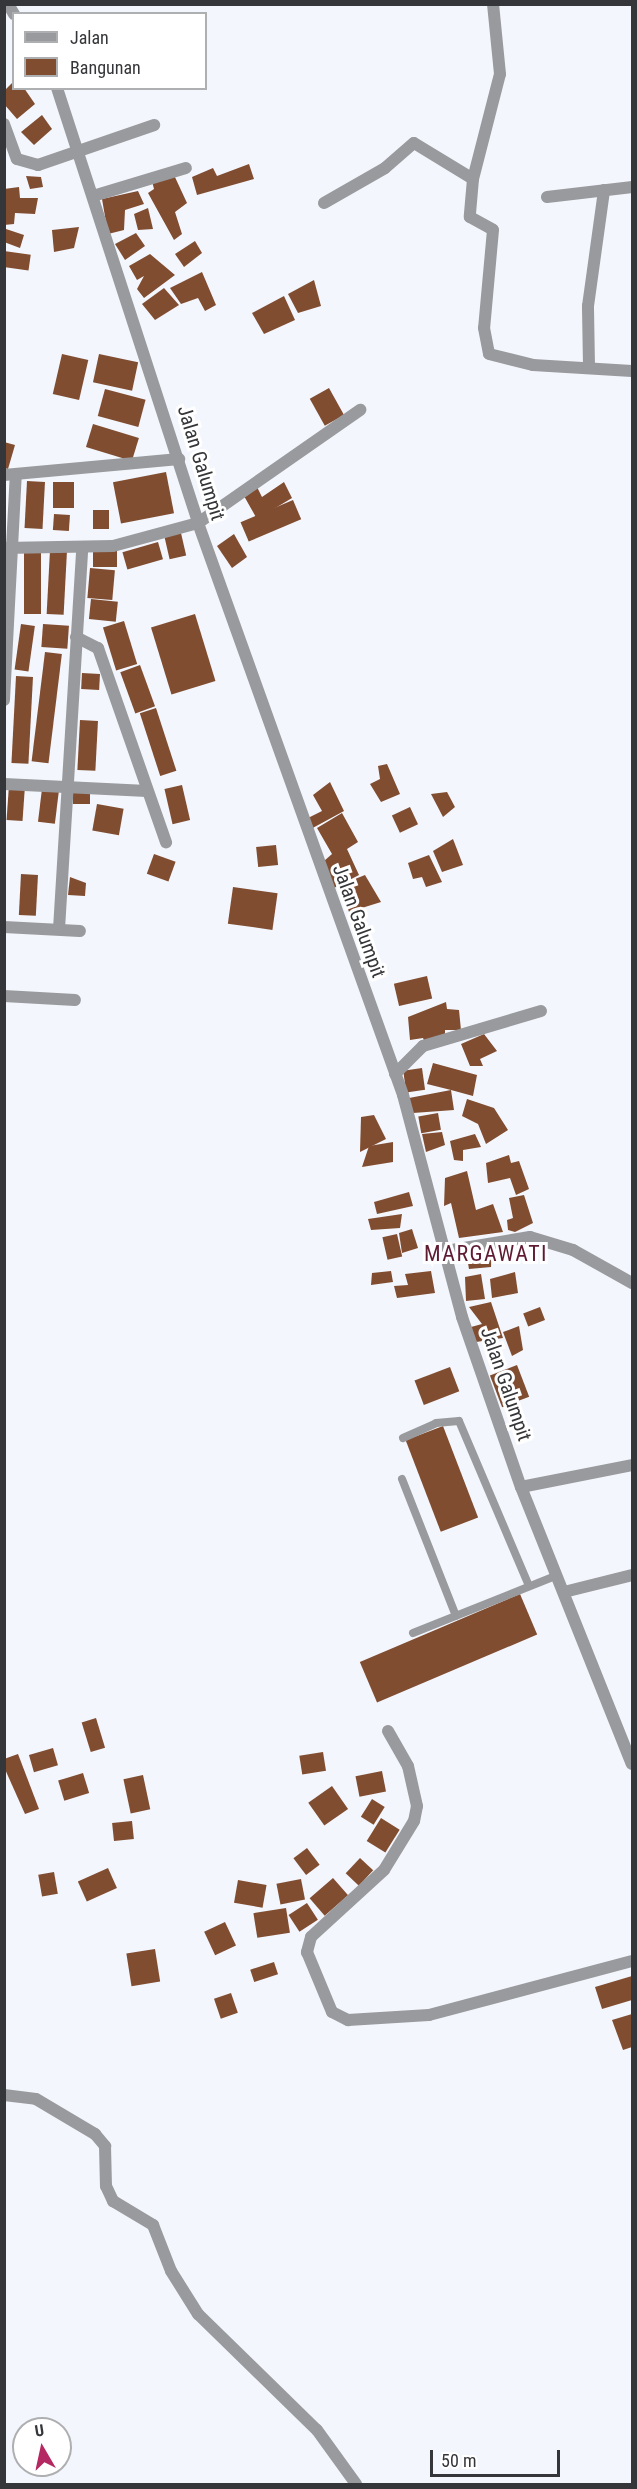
<!DOCTYPE html>
<style>
body{margin:0}
#map{position:relative;width:637px;height:2489px;overflow:hidden;background:#f3f6fd;font-family:"Roboto Condensed",sans-serif}
div>[style]{position:absolute}
.building>*{inset:0;background:#814d31;transform-origin:0 0}
.lane>*{height:8px;margin:-4px;padding:0 4px;transform-origin:4px;border-radius:4px;background:#999a9d}
.street>*{height:12px;margin:-6px;padding:0 6px;transform-origin:6px;border-radius:6px;background:#999a9d}
span{translate:-50% -50%;white-space:nowrap;text-align:center;line-height:1.15;-webkit-text-stroke:6px #fff;paint-order:stroke}
.street-label{font-size:20px;color:#353639}
.quarter-label{font-size:22px;color:#5e1b33;letter-spacing:1.5px}
.frame{position:absolute;inset:0;border:6px solid #353639;pointer-events:none}
.legend{position:absolute;left:12px;top:12px;width:195px;height:78px;box-sizing:border-box;background:#fff;border:2px solid #aeafb0;margin:0;padding:8px 10px;list-style:none;font-size:18px;color:#353639}
.legend li{display:flex;align-items:center;gap:12px;height:30px}
.legend b{width:30px;border:2px solid #aeafb0}
.north{position:absolute;left:12px;top:2417px;width:60px;height:60px;box-sizing:border-box;background:#fff;border:2px solid #aeafb0;border-radius:50%;rotate:351deg;font-size:16px;font-weight:700;line-height:24px;text-align:center;color:#353639}
.north::after{content:'';display:block;margin:auto;width:21px;height:27px;background:#b52962;clip-path:polygon(50% 0,100% 100%,50% 72%,0 100%)}
.scale{position:absolute;left:430px;top:2450px;width:130px;height:27px;box-sizing:border-box;border:3px solid #353639;border-top:0;padding-left:8px;font-size:18px;line-height:21px;white-space:nowrap;color:#353639;-webkit-text-stroke:4px #fff;paint-order:stroke}
</style>
<div id="map">
<div class="building">
<i style="clip-path:polygon(14px 81px,14px 88px,24px 88px,35px 104px,17px 119px,4px 104px,4px 91px)"></i>
<i style="clip-path:polygon(42px 115px,52px 129px,34px 145px,21px 132px)"></i>
<i style="clip-path:polygon(249px 164px,254px 179px,197px 195px,192px 177px,213px 168px,217px 176px)"></i>
<i style="clip-path:polygon(174px 175px,187px 203px,175px 212px,182px 234px,174px 240px,148px 193px,154px 189px,152px 181px)"></i>
<i style="clip-path:polygon(26px 176px,41px 177px,43px 187px,30px 189px)"></i>
<i style="clip-path:polygon(19px 187px,20px 198px,38px 198px,35px 214px,15px 213px,14px 224px,4px 225px,4px 189px)"></i>
<i style="clip-path:polygon(138px 191px,144px 204px,125px 210px,124px 230px,108px 234px,102px 199px)"></i>
<i style="clip-path:polygon(148px 208px,153px 229px,138px 230px,134px 214px)"></i>
<i style="clip-path:polygon(79px 227px,74px 248px,54px 252px,52px 230px)"></i>
<i style="clip-path:polygon(6px 229px,24px 235px,20px 248px,4px 242px)"></i>
<i style="clip-path:polygon(136px 233px,145px 246px,125px 260px,115px 244px)"></i>
<i style="clip-path:polygon(195px 241px,202px 253px,184px 267px,175px 254px)"></i>
<i style="left:4px;top:251px;width:27px;height:16px;rotate:8deg"></i>
<i style="clip-path:polygon(150px 254px,175px 275px,144px 298px,137px 289px,144px 276px,137px 280px,129px 266px)"></i>
<i style="clip-path:polygon(202px 272px,216px 305px,205px 311px,198px 298px,181px 304px,170px 288px)"></i>
<i style="clip-path:polygon(314px 280px,321px 306px,298px 313px,288px 294px)"></i>
<i style="clip-path:polygon(164px 288px,179px 305px,155px 320px,142px 304px)"></i>
<i style="clip-path:polygon(284px 296px,295px 320px,264px 334px,252px 313px)"></i>
<i style="left:62px;top:354px;width:27px;height:41px;rotate:13deg"></i>
<i style="left:99px;top:354px;width:40px;height:29px;rotate:12deg"></i>
<i style="left:329px;top:388px;width:31px;height:22px;rotate:61deg"></i>
<i style="left:105px;top:389px;width:42px;height:28px;rotate:15deg"></i>
<i style="left:93px;top:424px;width:48px;height:24px;rotate:17deg"></i>
<i style="clip-path:polygon(4px 442px,15px 445px,8px 469px,4px 468px)"></i>
<i style="left:166px;top:472px;width:42px;height:54px;rotate:79deg"></i>
<i style="left:27px;top:481px;width:18px;height:47px;rotate:3deg"></i>
<i style="left:53px;top:482px;width:21px;height:26px"></i>
<i style="clip-path:polygon(284px 482px,292px 498px,257px 519px,244px 496px,257px 487px,262px 497px)"></i>
<i style="left:293px;top:500px;width:21px;height:57px;rotate:67deg"></i>
<i style="left:93px;top:510px;width:16px;height:19px"></i>
<i style="left:54px;top:514px;width:16px;height:16px;rotate:4deg"></i>
<i style="left:181px;top:533px;width:23px;height:17px;rotate:77deg"></i>
<i style="clip-path:polygon(234px 534px,247px 557px,232px 568px,217px 546px)"></i>
<i style="left:158px;top:542px;width:18px;height:37px;rotate:74deg"></i>
<i style="left:93px;top:549px;width:24px;height:18px"></i>
<i style="left:24px;top:550px;width:17px;height:64px"></i>
<i style="left:50px;top:550px;width:17px;height:64px;rotate:3deg"></i>
<i style="left:90px;top:568px;width:25px;height:30px;rotate:5deg"></i>
<i style="left:91px;top:599px;width:27px;height:20px;rotate:6deg"></i>
<i style="left:195px;top:614px;width:70px;height:46px;rotate:73deg"></i>
<i style="left:124px;top:621px;width:45px;height:22px;rotate:73deg"></i>
<i style="left:21px;top:624px;width:14px;height:46px;rotate:8deg"></i>
<i style="left:43px;top:624px;width:26px;height:23px;rotate:4deg"></i>
<i style="left:45px;top:652px;width:17px;height:110px;rotate:7deg"></i>
<i style="left:140px;top:665px;width:44px;height:21px;rotate:70deg"></i>
<i style="left:82px;top:673px;width:18px;height:16px;rotate:3deg"></i>
<i style="left:16px;top:676px;width:17px;height:87px;rotate:3deg"></i>
<i style="left:156px;top:708px;width:66px;height:17px;rotate:72deg"></i>
<i style="left:80px;top:720px;width:18px;height:50px;rotate:3deg"></i>
<i style="clip-path:polygon(387px 764px,400px 794px,381px 802px,370px 784px,380px 779px,378px 766px)"></i>
<i style="clip-path:polygon(330px 782px,344px 811px,309px 830px,306px 819px,322px 811px,313px 795px)"></i>
<i style="left:9px;top:785px;width:16px;height:35px;rotate:4deg"></i>
<i style="left:182px;top:785px;width:36px;height:18px;rotate:77deg"></i>
<i style="left:42px;top:789px;width:17px;height:33px;rotate:7deg"></i>
<i style="left:90px;top:790px;width:14px;height:17px;rotate:90deg"></i>
<i style="clip-path:polygon(447px 792px,455px 807px,443px 817px,431px 794px)"></i>
<i style="left:97px;top:804px;width:27px;height:27px;rotate:10deg"></i>
<i style="left:410px;top:807px;width:19px;height:20px;rotate:65deg"></i>
<i style="clip-path:polygon(342px 813px,358px 842px,347px 849px,359px 875px,334px 888px,324px 861px,332px 854px,317px 828px)"></i>
<i style="clip-path:polygon(453px 839px,463px 865px,442px 872px,433px 851px)"></i>
<i style="left:276px;top:845px;width:20px;height:20px;rotate:84deg"></i>
<i style="left:154px;top:854px;width:23px;height:21px;rotate:20deg"></i>
<i style="clip-path:polygon(429px 855px,442px 882px,426px 887px,422px 877px,413px 879px,408px 863px)"></i>
<i style="left:21px;top:874px;width:17px;height:41px;rotate:3deg"></i>
<i style="clip-path:polygon(365px 875px,381px 902px,349px 912px,340px 885px)"></i>
<i style="clip-path:polygon(70px 877px,86px 883px,85px 896px,68px 895px)"></i>
<i style="left:233px;top:887px;width:45px;height:37px;rotate:8deg"></i>
<i style="left:427px;top:976px;width:23px;height:34px;rotate:77deg"></i>
<i style="clip-path:polygon(446px 1002px,447px 1009px,459px 1010px,461px 1030px,445px 1030px,445px 1036px,425px 1043px,423px 1038px,410px 1040px,408px 1017px)"></i>
<i style="clip-path:polygon(484px 1034px,497px 1051px,480px 1059px,483px 1066px,470px 1066px,461px 1044px)"></i>
<i style="clip-path:polygon(433px 1063px,477px 1075px,473px 1096px,451px 1090px,454px 1110px,413px 1113px,409px 1098px,451px 1090px,427px 1084px)"></i>
<i style="left:422px;top:1068px;width:22px;height:19px;rotate:82deg"></i>
<i style="clip-path:polygon(467px 1099px,494px 1108px,508px 1130px,486px 1144px,478px 1124px,462px 1116px)"></i>
<i style="left:438px;top:1113px;width:17px;height:20px;rotate:80deg"></i>
<i style="clip-path:polygon(374px 1115px,386px 1139px,360px 1152px,361px 1117px)"></i>
<i style="clip-path:polygon(442px 1132px,445px 1145px,426px 1152px,422px 1134px)"></i>
<i style="clip-path:polygon(475px 1134px,481px 1147px,463px 1150px,463px 1161px,454px 1160px,450px 1141px)"></i>
<i style="clip-path:polygon(393px 1142px,393px 1162px,362px 1167px,369px 1146px)"></i>
<i style="clip-path:polygon(509px 1155px,511px 1163px,519px 1161px,529px 1189px,516px 1195px,510px 1178px,488px 1183px,486px 1163px)"></i>
<i style="clip-path:polygon(467px 1171px,476px 1210px,493px 1204px,503px 1232px,459px 1238px,451px 1203px,444px 1206px,445px 1178px)"></i>
<i style="clip-path:polygon(409px 1192px,413px 1206px,377px 1214px,374px 1202px)"></i>
<i style="clip-path:polygon(524px 1195px,533px 1223px,515px 1232px,508px 1230px,507px 1220px,513px 1218px,509px 1198px)"></i>
<i style="clip-path:polygon(402px 1214px,400px 1228px,371px 1230px,368px 1219px)"></i>
<i style="clip-path:polygon(412px 1229px,418px 1248px,402px 1253px,399px 1233px)"></i>
<i style="left:397px;top:1234px;width:23px;height:15px;rotate:77deg"></i>
<i style="clip-path:polygon(492px 1246px,491px 1267px,469px 1269px,466px 1252px)"></i>
<i style="clip-path:polygon(391px 1271px,393px 1282px,371px 1285px,372px 1273px)"></i>
<i style="clip-path:polygon(431px 1271px,435px 1293px,397px 1298px,394px 1286px,408px 1285px,405px 1274px)"></i>
<i style="clip-path:polygon(515px 1272px,518px 1293px,492px 1298px,490px 1279px)"></i>
<i style="clip-path:polygon(481px 1274px,485px 1299px,466px 1301px,465px 1277px)"></i>
<i style="clip-path:polygon(491px 1302px,503px 1338px,476px 1342px,471px 1327px,482px 1324px,469px 1307px)"></i>
<i style="left:540px;top:1307px;width:14px;height:18px;rotate:69deg"></i>
<i style="clip-path:polygon(519px 1326px,523px 1350px,512px 1356px,503px 1332px)"></i>
<i style="left:517px;top:1365px;width:34px;height:29px;rotate:69deg"></i>
<i style="left:450px;top:1367px;width:26px;height:38px;rotate:69deg"></i>
<i style="left:443px;top:1426px;width:98px;height:40px;rotate:69deg"></i>
<i style="left:520px;top:1594px;width:44px;height:174px;rotate:67deg"></i>
<i style="left:96px;top:1718px;width:31px;height:15px;rotate:73deg"></i>
<i style="left:53px;top:1748px;width:18px;height:25px;rotate:74deg"></i>
<i style="left:323px;top:1752px;width:19px;height:24px;rotate:81deg"></i>
<i style="clip-path:polygon(18px 1754px,39px 1809px,25px 1814px,4px 1767px,4px 1759px)"></i>
<i style="left:382px;top:1771px;width:21px;height:27px;rotate:79deg"></i>
<i style="left:83px;top:1773px;width:21px;height:26px;rotate:73deg"></i>
<i style="left:143px;top:1775px;width:35px;height:20px;rotate:78deg"></i>
<i style="left:332px;top:1786px;width:28px;height:29px;rotate:55deg"></i>
<i style="left:372px;top:1799px;width:15px;height:21px;rotate:32deg"></i>
<i style="left:381px;top:1818px;width:22px;height:27px;rotate:32deg"></i>
<i style="left:132px;top:1821px;width:18px;height:20px;rotate:84deg"></i>
<i style="left:307px;top:1848px;width:21px;height:17px;rotate:53deg"></i>
<i style="left:360px;top:1858px;width:18px;height:21px;rotate:43deg"></i>
<i style="left:108px;top:1868px;width:22px;height:33px;rotate:66deg"></i>
<i style="left:54px;top:1872px;width:22px;height:16px;rotate:80deg"></i>
<i style="left:333px;top:1878px;width:23px;height:31px;rotate:49deg"></i>
<i style="left:301px;top:1879px;width:21px;height:25px;rotate:79deg"></i>
<i style="left:238px;top:1880px;width:29px;height:23px;rotate:10deg"></i>
<i style="left:307px;top:1903px;width:20px;height:22px;rotate:57deg"></i>
<i style="left:286px;top:1908px;width:25px;height:33px;rotate:81deg"></i>
<i style="left:225px;top:1922px;width:26px;height:23px;rotate:65deg"></i>
<i style="left:155px;top:1949px;width:33px;height:29px;rotate:81deg"></i>
<i style="left:274px;top:1962px;width:13px;height:25px;rotate:72deg"></i>
<i style="clip-path:polygon(632px 1976px,632px 2000px,602px 2009px,595px 1987px)"></i>
<i style="left:231px;top:1993px;width:21px;height:18px;rotate:71deg"></i>
<i style="clip-path:polygon(632px 2014px,632px 2047px,623px 2050px,612px 2020px)"></i>
</div>
<div class="lane">
<i style="left:403px;top:1438px;width:36px;rotate:-24deg"></i>
<i style="left:436px;top:1423px;width:23px;rotate:-5deg"></i>
<i style="left:459px;top:1421px;width:179px;rotate:67deg"></i>
<i style="left:402px;top:1479px;width:147px;rotate:68.5deg"></i>
<i style="left:413px;top:1633px;width:156px;rotate:-21.8deg"></i>
</div>
<div class="street">
<i style="left:8px;top:4px;width:12px;rotate:59deg"></i>
<i style="left:57px;top:88px;width:457px;rotate:72deg"></i>
<i style="left:198px;top:523px;width:608px;rotate:70.28deg"></i>
<i style="left:403px;top:1095px;width:230px;rotate:75.1deg"></i>
<i style="left:462px;top:1317px;width:180px;rotate:70.9deg"></i>
<i style="left:521px;top:1487px;width:298px;rotate:68.2deg"></i>
<i style="left:4px;top:124px;width:37px;rotate:70deg"></i>
<i style="left:17px;top:159px;width:22px;rotate:16deg"></i>
<i style="left:38px;top:165px;width:123px;rotate:-19deg"></i>
<i style="left:473px;top:179px;width:108px;rotate:-75.6deg"></i>
<i style="left:500px;top:74px;width:70px;rotate:-95.7deg"></i>
<i style="left:93px;top:196px;width:97px;rotate:-16.8deg"></i>
<i style="left:547px;top:197px;width:86px;rotate:-6.7deg"></i>
<i style="left:324px;top:203px;width:70px;rotate:-29.8deg"></i>
<i style="left:385px;top:168px;width:38px;rotate:-41deg"></i>
<i style="left:414px;top:143px;width:69px;rotate:31.4deg"></i>
<i style="left:473px;top:179px;width:38px;rotate:95deg"></i>
<i style="left:470px;top:217px;width:26px;rotate:29deg"></i>
<i style="left:493px;top:230px;width:98px;rotate:95.2deg"></i>
<i style="left:484px;top:328px;width:26px;rotate:79deg"></i>
<i style="left:489px;top:354px;width:45px;rotate:14deg"></i>
<i style="left:533px;top:365px;width:99px;rotate:3.5deg"></i>
<i style="left:589px;top:366px;width:60px;rotate:-91deg"></i>
<i style="left:588px;top:306px;width:117px;rotate:-82.1deg"></i>
<i style="left:4px;top:475px;width:176px;rotate:-5.2deg"></i>
<i style="left:4px;top:548px;width:109px;rotate:-1.1deg"></i>
<i style="left:113px;top:546px;width:88px;rotate:-15.1deg"></i>
<i style="left:198px;top:523px;width:198px;rotate:-34.9deg"></i>
<i style="left:76px;top:637px;width:25px;rotate:27deg"></i>
<i style="left:98px;top:648px;width:206px;rotate:70.7deg"></i>
<i style="left:4px;top:700px;width:226px;rotate:-87deg"></i>
<i style="left:4px;top:784px;width:143px;rotate:2.8deg"></i>
<i style="left:4px;top:927px;width:76px;rotate:3deg"></i>
<i style="left:59px;top:929px;width:381px;rotate:-86.5deg"></i>
<i style="left:4px;top:996px;width:71px;rotate:3.2deg"></i>
<i style="left:395px;top:1074px;width:40px;rotate:-45deg"></i>
<i style="left:423px;top:1046px;width:123px;rotate:-16.5deg"></i>
<i style="left:446px;top:1251px;width:85px;rotate:-9.5deg"></i>
<i style="left:530px;top:1237px;width:45px;rotate:16.8deg"></i>
<i style="left:573px;top:1250px;width:68px;rotate:29.2deg"></i>
<i style="left:521px;top:1487px;width:113px;rotate:-11.2deg"></i>
<i style="left:564px;top:1592px;width:70px;rotate:-14deg"></i>
<i style="left:388px;top:1731px;width:40px;rotate:60.3deg"></i>
<i style="left:408px;top:1766px;width:41px;rotate:77.3deg"></i>
<i style="left:417px;top:1806px;width:15px;rotate:101deg"></i>
<i style="left:414px;top:1821px;width:57px;rotate:121.5deg"></i>
<i style="left:384px;top:1870px;width:99px;rotate:137.5deg"></i>
<i style="left:311px;top:1937px;width:16px;rotate:105deg"></i>
<i style="left:307px;top:1952px;width:65px;rotate:67.4deg"></i>
<i style="left:332px;top:2012px;width:18px;rotate:27deg"></i>
<i style="left:348px;top:2020px;width:81px;rotate:-3.5deg"></i>
<i style="left:429px;top:2015px;width:210px;rotate:-14.9deg"></i>
<i style="left:4px;top:2095px;width:32px;rotate:7deg"></i>
<i style="left:36px;top:2099px;width:69px;rotate:30.7deg"></i>
<i style="left:95px;top:2134px;width:16px;rotate:50deg"></i>
<i style="left:105px;top:2146px;width:40px;rotate:88.6deg"></i>
<i style="left:106px;top:2186px;width:17px;rotate:65deg"></i>
<i style="left:113px;top:2201px;width:47px;rotate:31deg"></i>
<i style="left:153px;top:2225px;width:49px;rotate:68.6deg"></i>
<i style="left:171px;top:2271px;width:51px;rotate:57.9deg"></i>
<i style="left:198px;top:2314px;width:166px;rotate:44.3deg"></i>
<i style="left:317px;top:2430px;width:67px;rotate:54.2deg"></i>
</div>
<div class="street-label">
<span style="left:201px;top:463px;rotate:73deg">Jalan Galumpit</span>
<span style="left:359px;top:921px;rotate:70deg">Jalan Galumpit</span>
<span style="left:506px;top:1384px;rotate:71deg">Jalan Galumpit</span>
</div>
<div class="quarter-label">
<span style="left:486px;top:1254px">MARGAWATI</span>
</div>
<div class="frame"></div>
<ul class="legend">
<li><b style="height:8px;background:#999a9d"></b>Jalan</li>
<li><b style="height:16px;background:#814d31"></b>Bangunan</li>
</ul>
<div class="north">U</div>
<div class="scale">50 m</div>
</div>
